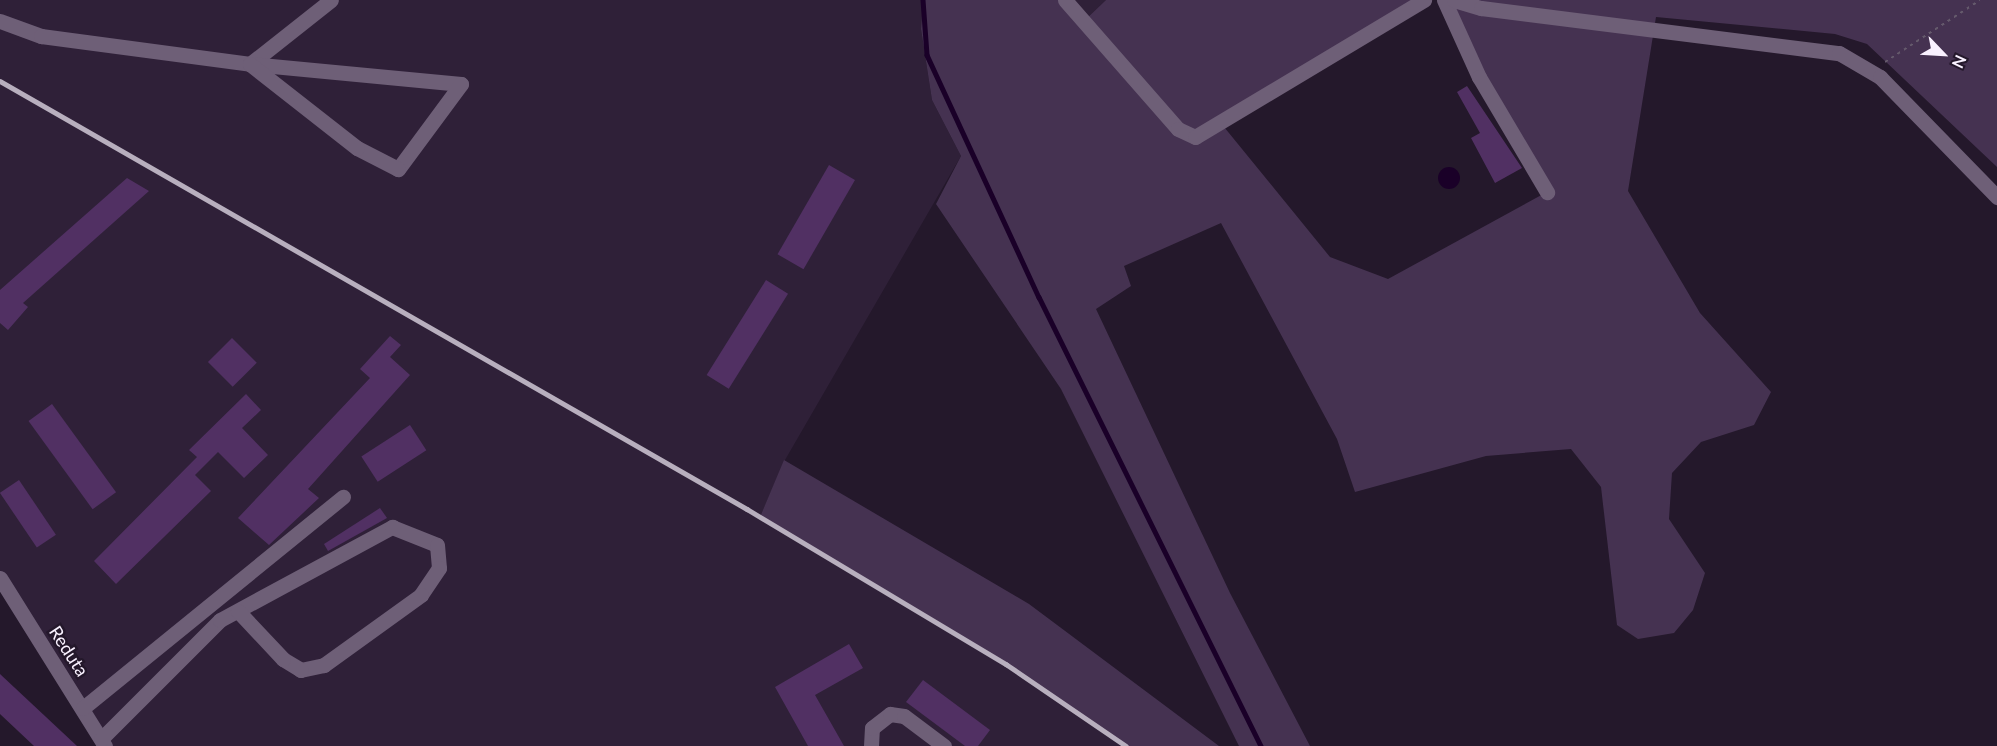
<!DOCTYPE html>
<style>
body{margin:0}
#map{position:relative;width:1997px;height:746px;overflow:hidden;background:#24182b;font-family:Lato,sans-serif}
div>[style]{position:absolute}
.built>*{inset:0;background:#2f2038}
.green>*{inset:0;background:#453251}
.water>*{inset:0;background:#1a0028}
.round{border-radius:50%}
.stream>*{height:4.5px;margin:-2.25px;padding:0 2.25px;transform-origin:2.25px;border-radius:2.25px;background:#1a0028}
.building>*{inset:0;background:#513063;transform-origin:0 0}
.path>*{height:2px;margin-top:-1px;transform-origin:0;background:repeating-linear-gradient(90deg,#655a6c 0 3px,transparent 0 7.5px)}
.minor>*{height:15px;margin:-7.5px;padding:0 7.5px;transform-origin:7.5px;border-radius:7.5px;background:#6e5f77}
.rail>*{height:4.5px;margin:-2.25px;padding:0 2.25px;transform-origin:2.25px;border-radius:2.25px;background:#b8afbe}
span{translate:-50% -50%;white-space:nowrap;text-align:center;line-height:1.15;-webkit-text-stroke:5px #24182b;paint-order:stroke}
.street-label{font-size:18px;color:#f9f1ff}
.north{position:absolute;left:1913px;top:24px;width:60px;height:60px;-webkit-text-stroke:4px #24182b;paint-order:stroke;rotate:115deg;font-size:16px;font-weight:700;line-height:24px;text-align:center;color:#f9f1ff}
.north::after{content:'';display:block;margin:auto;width:21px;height:27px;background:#f9f1ff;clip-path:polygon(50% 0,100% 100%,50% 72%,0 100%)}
</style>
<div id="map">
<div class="built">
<i style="clip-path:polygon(0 0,923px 0,921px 29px,932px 100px,961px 156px,785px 460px,760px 517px,1006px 664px,1126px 746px,105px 746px,0 578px)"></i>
<i style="clip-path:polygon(1065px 0,1106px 0,1085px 20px)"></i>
</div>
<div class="green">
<i style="clip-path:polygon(923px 0,1065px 0,1085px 20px,1106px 0,1424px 0,1220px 122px,1330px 257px,1388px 279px,1547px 192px,1444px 0,1997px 0,1997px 167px,1867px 44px,1835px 34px,1656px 17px,1628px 191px,1700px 313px,1771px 392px,1754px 425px,1701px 442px,1672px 473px,1669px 519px,1705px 573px,1693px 610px,1674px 633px,1638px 639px,1617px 625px,1601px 487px,1571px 449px,1486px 456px,1355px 492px,1337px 439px,1221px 223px,1124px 266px,1131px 286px,1096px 309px,1230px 593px,1310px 746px,1239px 746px,1061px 389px,936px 204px,961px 156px,932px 100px,921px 29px)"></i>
<i style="clip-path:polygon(784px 460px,1029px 604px,1219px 746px,1126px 746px,1006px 664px,760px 517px)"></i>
</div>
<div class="water">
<i class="round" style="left:1438px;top:167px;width:22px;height:22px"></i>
</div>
<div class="stream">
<i style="left:923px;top:0;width:55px;rotate:85.8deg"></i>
<i style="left:927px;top:55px;width:267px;rotate:65.2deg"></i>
<i style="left:1039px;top:297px;width:501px;rotate:63.69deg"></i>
</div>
<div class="building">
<i style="clip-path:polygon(1467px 86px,1522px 168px,1495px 183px,1471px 138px,1480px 133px,1457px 92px)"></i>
<i style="left:829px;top:165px;width:30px;height:103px;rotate:30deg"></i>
<i style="clip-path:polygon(127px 178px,149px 191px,23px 303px,28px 307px,8px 330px,0 323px,0 290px)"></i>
<i style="left:766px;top:280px;width:26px;height:112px;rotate:32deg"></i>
<i style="clip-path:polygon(390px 336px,401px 345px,390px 357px,410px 375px,308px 489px,319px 498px,269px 545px,238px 518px,370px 378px,360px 369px)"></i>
<i style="left:232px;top:338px;width:35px;height:34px;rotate:45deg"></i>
<i style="clip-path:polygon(246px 394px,261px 410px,242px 428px,268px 455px,244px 478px,218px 452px,195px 475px,211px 491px,116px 584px,94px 561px,197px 457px,189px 450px)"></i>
<i style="left:52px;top:404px;width:109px;height:29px;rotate:54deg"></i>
<i style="left:410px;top:425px;width:30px;height:58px;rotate:57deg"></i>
<i style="left:19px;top:480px;width:66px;height:23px;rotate:56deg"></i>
<i style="clip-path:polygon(380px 508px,387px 518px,328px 551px,324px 544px)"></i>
<i style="clip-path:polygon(849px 644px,863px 668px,815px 695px,844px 746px,808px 746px,775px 687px)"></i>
<i style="clip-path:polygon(0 674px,77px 746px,34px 746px,0 714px)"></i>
<i style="clip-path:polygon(923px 680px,990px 730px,978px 746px,965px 746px,906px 702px)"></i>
</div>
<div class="path">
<i style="left:1885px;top:62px;width:113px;rotate:-33.1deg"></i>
</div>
<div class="minor">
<i style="left:1065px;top:0;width:171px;rotate:48.8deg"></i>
<i style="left:1178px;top:129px;width:19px;rotate:25deg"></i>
<i style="left:1195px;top:137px;width:267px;rotate:-30.9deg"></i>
<i style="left:1444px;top:0;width:85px;rotate:65.6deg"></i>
<i style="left:1479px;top:77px;width:134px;rotate:59.4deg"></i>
<i style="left:1454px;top:0;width:28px;rotate:17deg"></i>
<i style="left:1481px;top:8px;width:361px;rotate:7.2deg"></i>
<i style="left:1839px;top:53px;width:48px;rotate:30.3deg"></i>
<i style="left:1880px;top:77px;width:168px;rotate:45.7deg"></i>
<i style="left:0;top:21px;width:44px;rotate:20.1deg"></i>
<i style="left:41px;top:36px;width:211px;rotate:7.6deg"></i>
<i style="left:250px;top:64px;width:103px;rotate:-38.3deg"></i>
<i style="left:250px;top:64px;width:212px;rotate:5.4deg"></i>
<i style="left:461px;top:84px;width:106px;rotate:126.5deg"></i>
<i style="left:398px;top:169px;width:46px;rotate:-152.9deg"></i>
<i style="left:357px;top:148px;width:136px;rotate:-141.9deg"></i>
<i style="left:0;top:578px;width:198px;rotate:58deg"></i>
<i style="left:83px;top:708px;width:335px;rotate:-39.1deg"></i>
<i style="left:101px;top:739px;width:168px;rotate:-45deg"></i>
<i style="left:220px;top:620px;width:196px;rotate:-28.4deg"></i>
<i style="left:392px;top:527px;width:48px;rotate:21.8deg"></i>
<i style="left:437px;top:545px;width:23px;rotate:85deg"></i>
<i style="left:439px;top:568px;width:32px;rotate:124deg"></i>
<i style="left:421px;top:595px;width:120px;rotate:144.2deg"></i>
<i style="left:324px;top:665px;width:24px;rotate:168deg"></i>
<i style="left:301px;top:670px;width:21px;rotate:-149deg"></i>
<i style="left:283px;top:659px;width:66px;rotate:-133.2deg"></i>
<i style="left:871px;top:746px;width:18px;rotate:-87deg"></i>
<i style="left:872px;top:728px;width:23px;rotate:-38deg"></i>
<i style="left:890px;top:714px;width:14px;rotate:8deg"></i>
<i style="left:904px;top:716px;width:50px;rotate:36.9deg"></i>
</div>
<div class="rail">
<i style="left:0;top:81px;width:861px;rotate:29.81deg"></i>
<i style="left:747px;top:509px;width:302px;rotate:30.9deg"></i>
<i style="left:1006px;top:664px;width:145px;rotate:34.3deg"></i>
</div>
<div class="street-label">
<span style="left:69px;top:651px;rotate:57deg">Reduta</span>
</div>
<div class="north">N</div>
</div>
